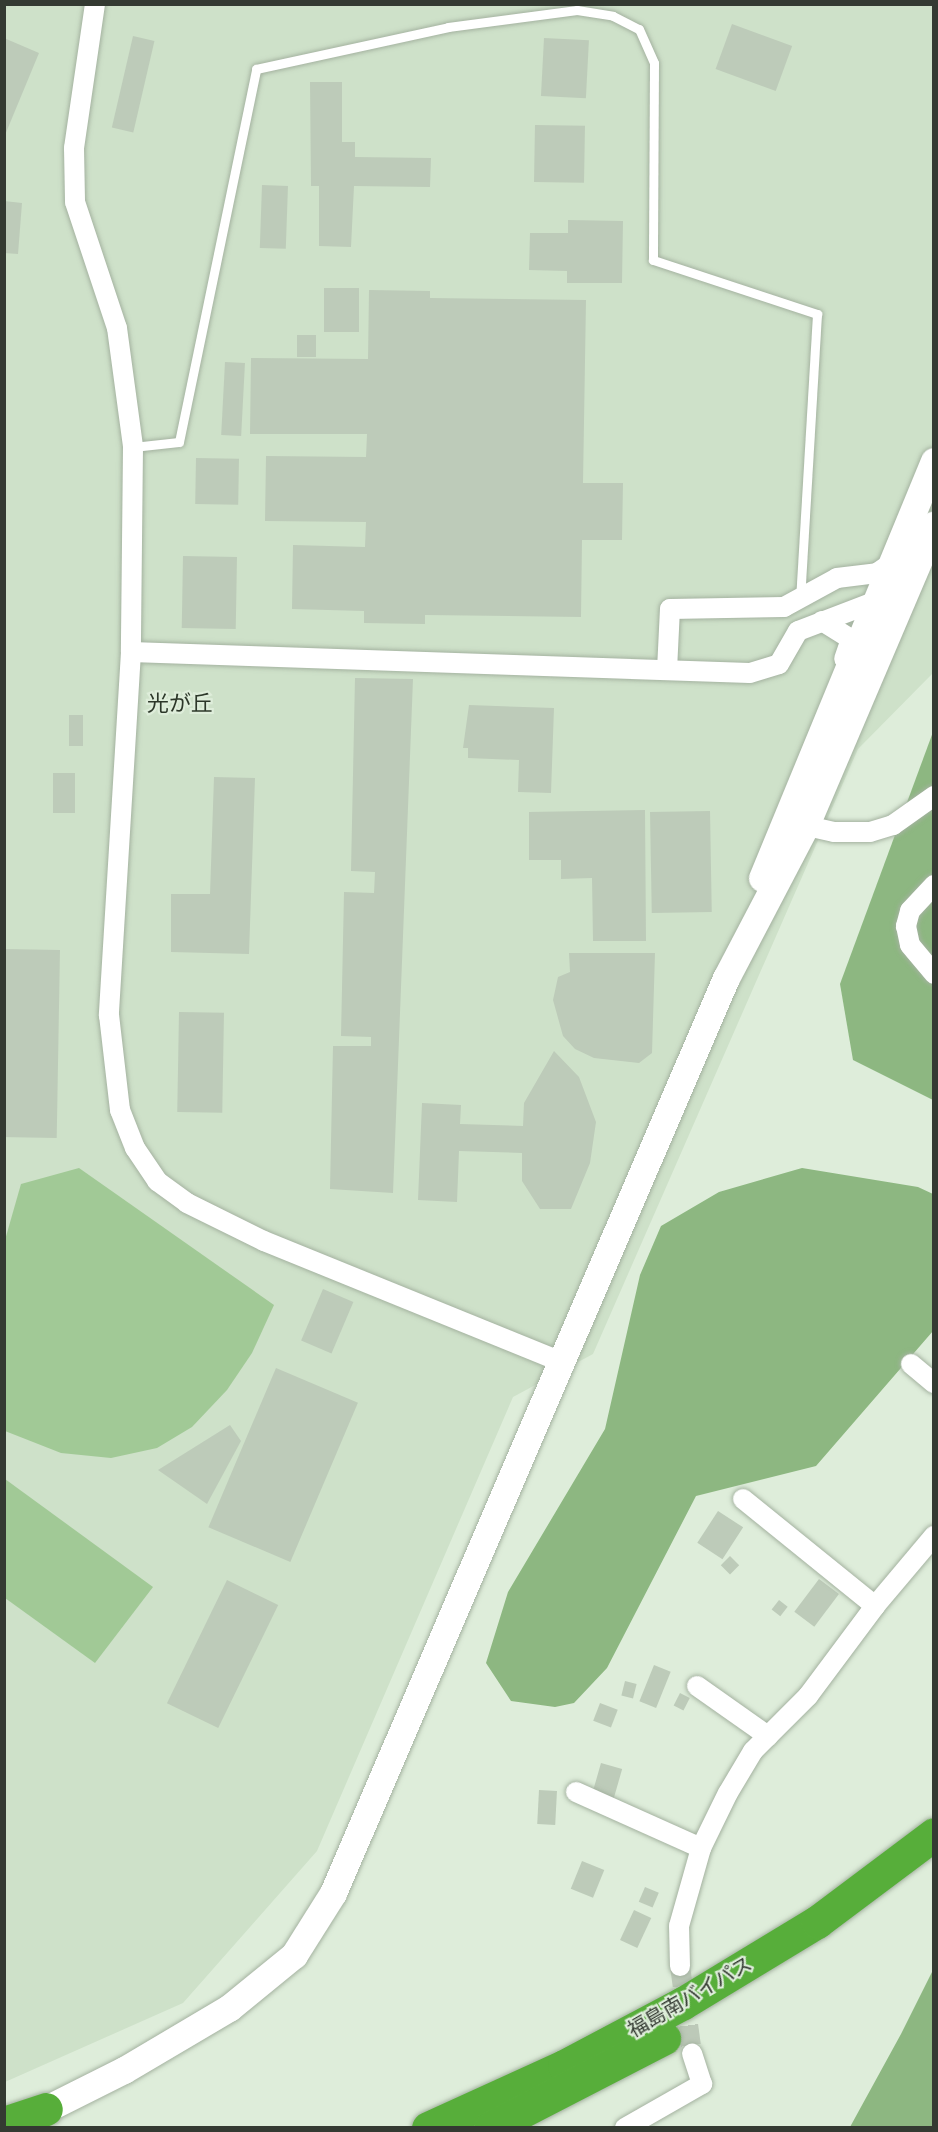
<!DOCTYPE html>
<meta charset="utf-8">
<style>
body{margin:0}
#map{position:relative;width:938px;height:2132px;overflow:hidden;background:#deedda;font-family:"Nunito Sans","Noto Sans JP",sans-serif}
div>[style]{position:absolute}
.built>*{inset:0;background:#cee1c9}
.green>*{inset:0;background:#a1c996}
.forest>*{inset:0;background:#8db781}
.building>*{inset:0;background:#bdcbb9;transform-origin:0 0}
.street-tunnel>*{height:20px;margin-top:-10px;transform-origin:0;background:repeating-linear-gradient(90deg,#bcc9b8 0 20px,transparent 0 30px)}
.roads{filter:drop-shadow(0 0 2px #a4b2a0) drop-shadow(0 0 2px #a4b2a0)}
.lane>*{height:9px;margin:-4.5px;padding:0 4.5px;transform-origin:4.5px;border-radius:4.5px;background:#fff}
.street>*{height:20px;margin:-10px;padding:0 10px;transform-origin:10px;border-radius:10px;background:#fff}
.secondary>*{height:27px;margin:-13.5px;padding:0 13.5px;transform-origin:13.5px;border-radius:13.5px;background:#fff}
.highway>*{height:33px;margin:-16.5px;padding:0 16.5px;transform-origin:16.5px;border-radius:16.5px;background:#57ae3a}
span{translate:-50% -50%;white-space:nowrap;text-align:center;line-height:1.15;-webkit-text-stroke:4.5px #deedda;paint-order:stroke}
.street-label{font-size:20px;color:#343a32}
.quarter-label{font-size:22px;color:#2c3729}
.frame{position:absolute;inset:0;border:6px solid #343a32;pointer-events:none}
</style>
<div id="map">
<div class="built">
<i style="clip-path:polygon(5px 5px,933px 5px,933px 673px,858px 749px,593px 1354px,513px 1397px,317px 1851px,183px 2003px,5px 2082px)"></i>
</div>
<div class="green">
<i style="clip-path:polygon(79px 1168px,274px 1305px,252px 1353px,227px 1390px,192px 1427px,157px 1448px,111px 1458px,61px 1453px,5px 1431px,5px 1240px,21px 1184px)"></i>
<i style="clip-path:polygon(5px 1479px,153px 1587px,95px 1663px,5px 1598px)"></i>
</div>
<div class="forest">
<i style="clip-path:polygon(933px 732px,933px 1100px,853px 1060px,840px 984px)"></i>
<i style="clip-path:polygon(802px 1168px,918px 1187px,933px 1194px,933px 1331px,816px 1466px,696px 1496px,607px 1668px,574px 1703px,555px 1707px,511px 1701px,486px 1663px,508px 1592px,605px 1429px,640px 1275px,661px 1226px,719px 1192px)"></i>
<i style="clip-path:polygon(933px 1970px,933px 2127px,850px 2127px,901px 2034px)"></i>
</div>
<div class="building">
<i style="left:732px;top:24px;width:64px;height:48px;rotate:20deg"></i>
<i style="left:133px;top:36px;width:22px;height:94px;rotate:13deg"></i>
<i style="clip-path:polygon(4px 38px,39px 53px,5px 135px,4px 135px)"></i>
<i style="left:544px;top:38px;width:45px;height:58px;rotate:3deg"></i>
<i style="clip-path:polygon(310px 82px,342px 82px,342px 142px,355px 142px,355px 157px,431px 158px,430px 187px,354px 186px,351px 247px,319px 246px,319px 186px,311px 186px)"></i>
<i style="left:535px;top:125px;width:50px;height:57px;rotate:1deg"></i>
<i style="left:262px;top:185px;width:26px;height:63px;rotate:2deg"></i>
<i style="clip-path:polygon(4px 201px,22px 203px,18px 254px,4px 253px)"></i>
<i style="clip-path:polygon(568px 220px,623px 221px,622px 283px,567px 283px,567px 271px,529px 270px,530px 233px,568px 233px)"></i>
<i style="left:324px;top:288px;width:35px;height:44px"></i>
<i style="clip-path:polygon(369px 290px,430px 291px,430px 298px,586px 300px,583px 483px,623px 483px,622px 540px,582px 540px,581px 617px,425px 615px,425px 624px,364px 623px,364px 611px,292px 609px,293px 545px,365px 547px,366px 522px,265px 521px,266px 456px,366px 457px,367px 434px,250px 434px,251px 358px,368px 359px)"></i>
<i style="left:297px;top:335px;width:19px;height:22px"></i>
<i style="left:225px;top:362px;width:20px;height:73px;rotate:3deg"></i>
<i style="left:196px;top:458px;width:43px;height:46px;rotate:1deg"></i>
<i style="left:183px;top:556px;width:54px;height:72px;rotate:1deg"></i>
<i style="clip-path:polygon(355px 678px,413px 679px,393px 1193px,330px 1189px,333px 1046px,371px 1046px,371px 1037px,341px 1036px,344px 892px,374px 893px,375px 872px,351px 871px)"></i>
<i style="clip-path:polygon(469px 705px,554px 708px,551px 793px,518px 792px,519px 760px,468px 758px,468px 748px,463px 748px)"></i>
<i style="left:69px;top:715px;width:14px;height:31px"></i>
<i style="left:53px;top:773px;width:22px;height:40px"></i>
<i style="clip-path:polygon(214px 777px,255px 778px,249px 954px,171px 952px,171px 894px,210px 894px)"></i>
<i style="clip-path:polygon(645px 810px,646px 941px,593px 941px,592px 878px,561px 879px,561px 860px,529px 860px,529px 812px)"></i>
<i style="left:710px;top:811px;width:101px;height:60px;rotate:89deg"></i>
<i style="left:4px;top:949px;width:56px;height:188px;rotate:1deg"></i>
<i style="clip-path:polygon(569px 953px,655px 953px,652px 1053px,639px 1063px,594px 1058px,575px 1049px,563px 1036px,553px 1000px,558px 977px,570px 972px)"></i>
<i style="left:179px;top:1012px;width:45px;height:100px;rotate:1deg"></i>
<i style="clip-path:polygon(554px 1051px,579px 1077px,596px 1122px,590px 1163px,571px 1209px,540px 1209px,522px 1181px,522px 1153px,459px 1151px,457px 1202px,418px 1200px,422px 1103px,461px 1105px,460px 1124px,523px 1126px,524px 1103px)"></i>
<i style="left:323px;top:1289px;width:33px;height:56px;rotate:23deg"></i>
<i style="left:276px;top:1368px;width:89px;height:173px;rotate:23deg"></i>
<i style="clip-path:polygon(230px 1425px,241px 1441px,207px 1504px,158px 1470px)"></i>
<i style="left:718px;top:1511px;width:30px;height:38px;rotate:33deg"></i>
<i style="left:730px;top:1556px;width:13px;height:13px;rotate:45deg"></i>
<i style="left:819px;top:1579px;width:25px;height:41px;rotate:37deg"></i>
<i style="left:227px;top:1580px;width:57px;height:137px;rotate:26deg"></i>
<i style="left:779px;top:1600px;width:11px;height:12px;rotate:38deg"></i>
<i style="left:654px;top:1665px;width:18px;height:39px;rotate:22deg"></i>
<i style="left:625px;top:1681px;width:12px;height:15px;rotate:14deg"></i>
<i style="left:680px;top:1693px;width:11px;height:14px;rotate:27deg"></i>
<i style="left:600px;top:1703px;width:19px;height:19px;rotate:21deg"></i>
<i style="left:601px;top:1763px;width:22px;height:31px;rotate:16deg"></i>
<i style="left:539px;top:1790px;width:18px;height:34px;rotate:3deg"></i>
<i style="left:582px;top:1861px;width:24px;height:30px;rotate:22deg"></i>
<i style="left:645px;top:1887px;width:15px;height:16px;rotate:23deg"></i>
<i style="left:634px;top:1910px;width:19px;height:33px;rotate:25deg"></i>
</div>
<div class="street-tunnel">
<i style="left:680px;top:1966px;width:89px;rotate:82.2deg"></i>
</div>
<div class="roads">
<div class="lane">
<i style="left:133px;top:447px;width:46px;rotate:-6.2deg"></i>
<i style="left:179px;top:442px;width:381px;rotate:-78.3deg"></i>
<i style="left:256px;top:69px;width:197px;rotate:-12.3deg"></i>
<i style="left:448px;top:27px;width:130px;rotate:-7.5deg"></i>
<i style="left:577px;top:10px;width:36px;rotate:9deg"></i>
<i style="left:613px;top:16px;width:29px;rotate:27deg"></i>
<i style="left:639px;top:29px;width:37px;rotate:66deg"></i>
<i style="left:654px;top:63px;width:197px;rotate:90.3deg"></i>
<i style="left:653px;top:260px;width:173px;rotate:18.2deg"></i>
<i style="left:817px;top:314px;width:283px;rotate:93.4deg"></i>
</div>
<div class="street">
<i style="left:95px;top:4px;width:146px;rotate:98.3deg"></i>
<i style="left:74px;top:148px;width:54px;rotate:88.9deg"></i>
<i style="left:75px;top:202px;width:133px;rotate:71.6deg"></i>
<i style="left:117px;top:328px;width:120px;rotate:82.3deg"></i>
<i style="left:133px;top:447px;width:205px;rotate:90.6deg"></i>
<i style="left:131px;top:652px;width:364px;rotate:93.5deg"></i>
<i style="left:109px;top:1015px;width:96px;rotate:83.4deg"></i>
<i style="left:120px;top:1110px;width:41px;rotate:68.5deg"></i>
<i style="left:135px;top:1148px;width:40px;rotate:56deg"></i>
<i style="left:157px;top:1181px;width:37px;rotate:36deg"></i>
<i style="left:187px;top:1203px;width:86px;rotate:26.3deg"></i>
<i style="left:264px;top:1241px;width:318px;rotate:22.1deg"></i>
<i style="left:822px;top:621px;width:34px;rotate:32deg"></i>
<i style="left:851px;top:639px;width:21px;rotate:109deg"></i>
<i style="left:131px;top:652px;width:619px;rotate:1.94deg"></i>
<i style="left:750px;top:673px;width:30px;rotate:-17deg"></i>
<i style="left:779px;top:664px;width:38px;rotate:-60deg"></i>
<i style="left:798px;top:631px;width:90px;rotate:-20.9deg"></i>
<i style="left:667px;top:670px;width:61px;rotate:-87.2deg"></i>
<i style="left:670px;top:609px;width:114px;rotate:-1deg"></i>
<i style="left:784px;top:607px;width:60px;rotate:-28.7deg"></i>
<i style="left:837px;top:578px;width:40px;rotate:-7.1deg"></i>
<i style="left:877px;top:573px;width:16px;rotate:-35deg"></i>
<i style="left:794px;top:823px;width:41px;rotate:12.7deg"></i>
<i style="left:834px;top:832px;width:36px"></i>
<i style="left:870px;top:832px;width:24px;rotate:-17deg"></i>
<i style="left:893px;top:825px;width:50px;rotate:-35.3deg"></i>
<i style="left:934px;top:885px;width:35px;rotate:133deg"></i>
<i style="left:910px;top:911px;width:16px;rotate:105deg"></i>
<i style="left:906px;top:926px;width:19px;rotate:78deg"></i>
<i style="left:910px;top:945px;width:38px;rotate:50deg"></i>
<i style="left:911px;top:1364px;width:30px;rotate:40deg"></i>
<i style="left:743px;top:1499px;width:170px;rotate:39deg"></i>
<i style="left:697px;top:1686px;width:87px;rotate:35.2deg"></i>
<i style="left:576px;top:1792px;width:137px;rotate:24.1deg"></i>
<i style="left:680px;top:1966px;width:40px;rotate:-91.4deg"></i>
<i style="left:679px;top:1926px;width:81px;rotate:-74.2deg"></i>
<i style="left:701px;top:1848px;width:61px;rotate:-63.9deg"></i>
<i style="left:728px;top:1793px;width:49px;rotate:-59.2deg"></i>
<i style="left:753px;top:1751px;width:78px;rotate:-45deg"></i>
<i style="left:808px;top:1696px;width:112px;rotate:-53.3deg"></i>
<i style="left:875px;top:1606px;width:92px;rotate:-49.9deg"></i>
<i style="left:625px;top:2128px;width:89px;rotate:-29.7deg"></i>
<i style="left:702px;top:2084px;width:32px;rotate:-108deg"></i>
</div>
<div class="secondary">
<i style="left:762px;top:878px;width:451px;rotate:-67.6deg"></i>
<i style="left:30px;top:2123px;width:21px;rotate:-41deg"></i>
<i style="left:46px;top:2109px;width:87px;rotate:-26.6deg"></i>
<i style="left:124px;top:2070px;width:122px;rotate:-30.6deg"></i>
<i style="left:229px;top:2008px;width:84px;rotate:-39.2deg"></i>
<i style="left:294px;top:1955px;width:73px;rotate:-57.8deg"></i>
<i style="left:333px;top:1893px;width:996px;rotate:-66.76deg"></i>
<i style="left:726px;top:978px;width:170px;rotate:-62.4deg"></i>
<i style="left:805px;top:827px;width:329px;rotate:-66.9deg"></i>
</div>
<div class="highway">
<i style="left:4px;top:2123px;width:44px;rotate:-18.4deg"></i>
<i style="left:428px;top:2128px;width:149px;rotate:-24.5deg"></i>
<i style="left:564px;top:2066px;width:135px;rotate:-27.9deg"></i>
<i style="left:683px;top:2003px;width:157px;rotate:-31.2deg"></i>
<i style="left:817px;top:1922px;width:146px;rotate:-36.9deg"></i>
<i style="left:490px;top:2128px;width:196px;rotate:-27.3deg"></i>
</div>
</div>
<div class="street-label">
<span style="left:690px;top:1997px;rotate:-30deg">福島南バイパス</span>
</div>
<div class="quarter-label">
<span style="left:180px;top:705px">光が丘</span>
</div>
<div class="frame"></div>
</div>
